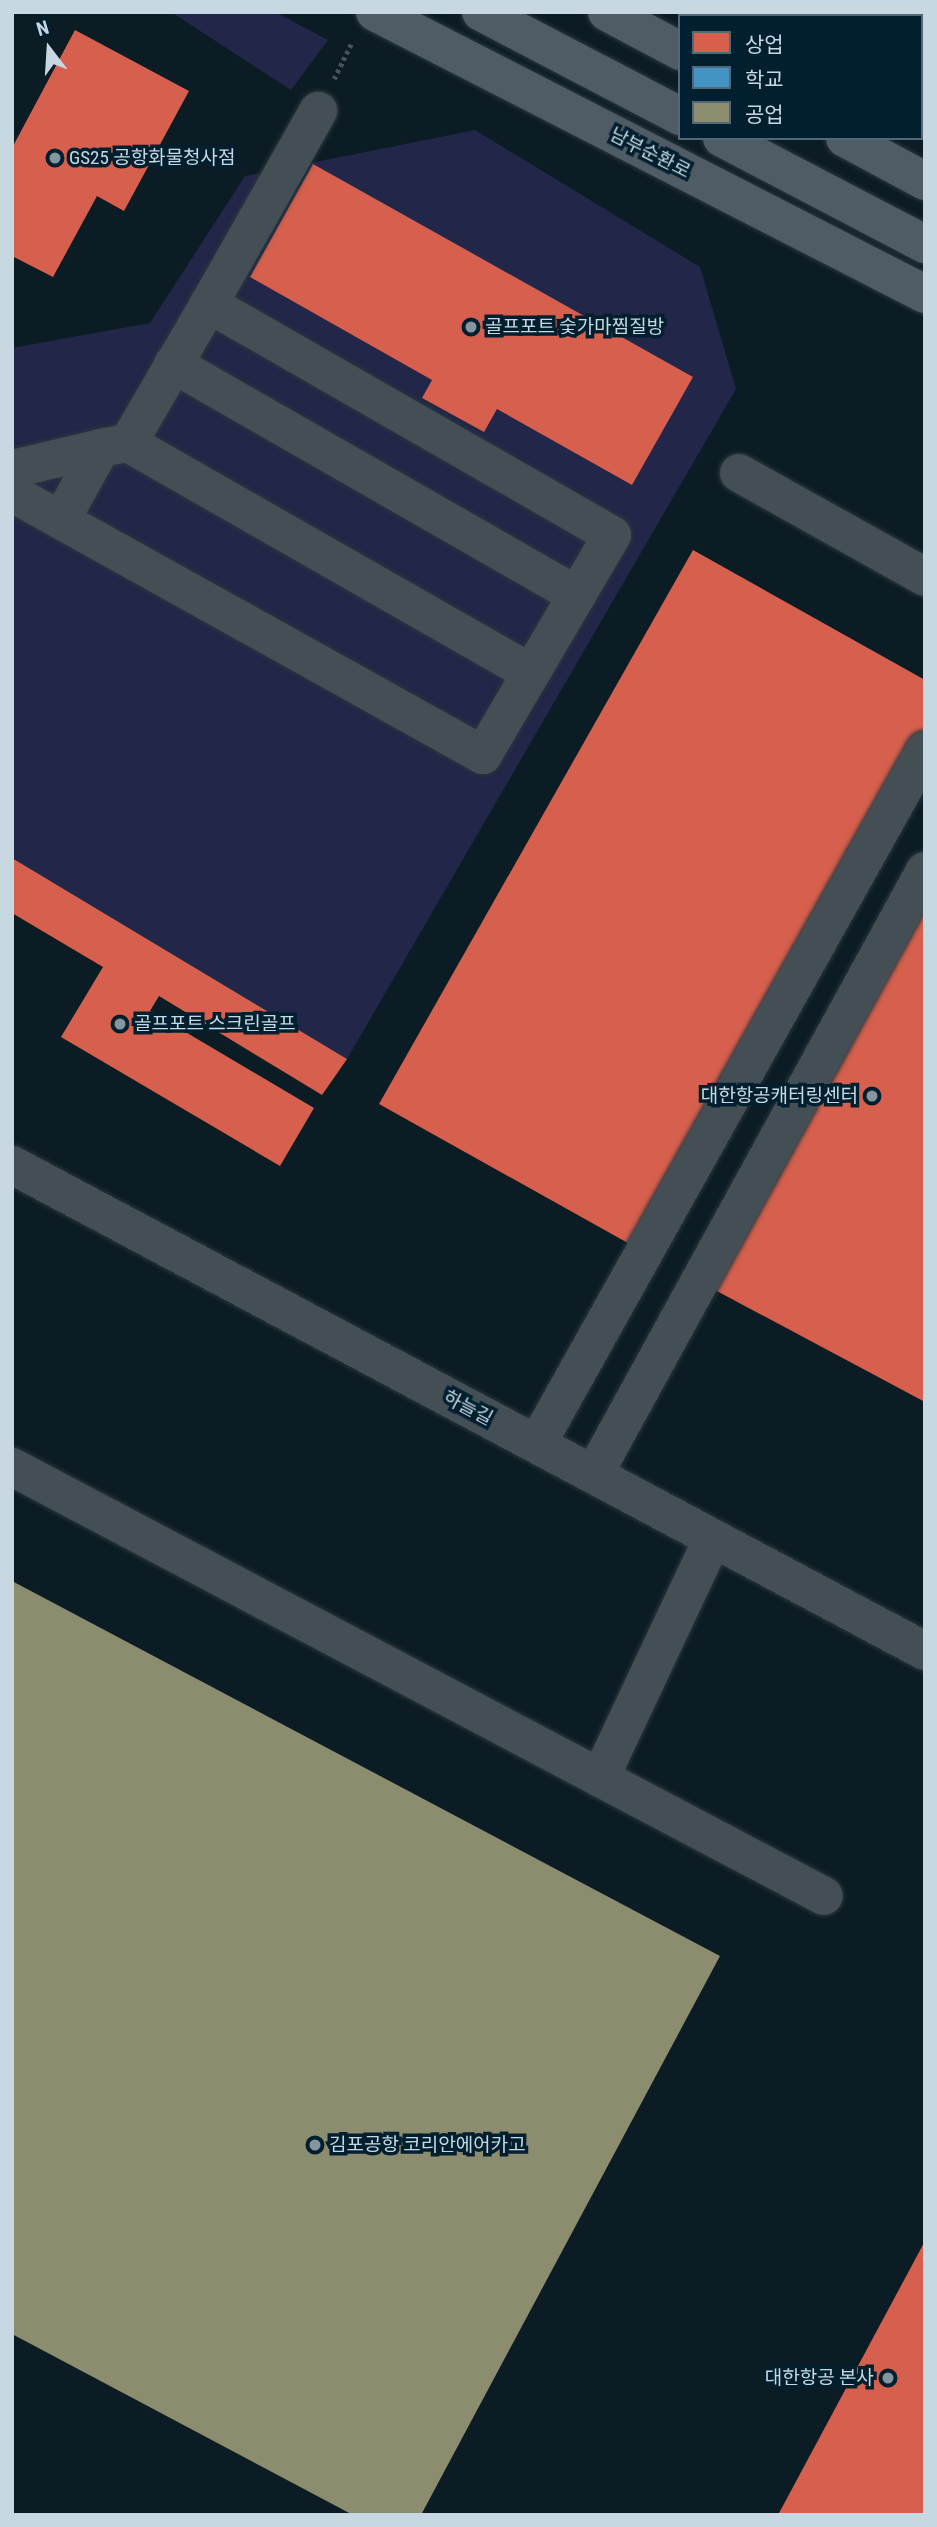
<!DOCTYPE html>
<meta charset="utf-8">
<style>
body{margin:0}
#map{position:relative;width:937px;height:2527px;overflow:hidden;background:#0c1c24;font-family:"Roboto Condensed","Noto Sans KR",sans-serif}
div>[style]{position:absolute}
.green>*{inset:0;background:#222648}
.shops>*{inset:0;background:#d6604d}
.schools>*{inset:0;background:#4393c3}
.industry>*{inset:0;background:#8c8c6e}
.path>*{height:4.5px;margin-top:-2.25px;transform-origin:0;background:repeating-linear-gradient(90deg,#485259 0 3.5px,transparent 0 7px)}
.roads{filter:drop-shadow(0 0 2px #2b363d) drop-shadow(0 0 2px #2b363d)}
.minor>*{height:38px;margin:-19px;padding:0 19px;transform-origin:19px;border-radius:19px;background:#434f55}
.major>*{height:38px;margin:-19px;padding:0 19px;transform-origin:19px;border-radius:19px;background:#505c65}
.dots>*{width:19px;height:19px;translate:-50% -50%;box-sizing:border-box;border:4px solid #011f2f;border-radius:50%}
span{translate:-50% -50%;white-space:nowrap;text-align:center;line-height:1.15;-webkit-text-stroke:7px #011f2f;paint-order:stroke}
.street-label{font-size:19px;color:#c8d8e3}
.poi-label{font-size:19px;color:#c8d8e3}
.left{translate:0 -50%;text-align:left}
.right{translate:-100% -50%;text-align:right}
.frame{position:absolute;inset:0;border:14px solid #c8d8e3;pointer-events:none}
.legend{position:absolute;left:678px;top:14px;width:245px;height:126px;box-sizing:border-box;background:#011f2f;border:2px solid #516977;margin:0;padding:9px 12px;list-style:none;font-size:21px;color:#c8d8e3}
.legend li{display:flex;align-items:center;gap:14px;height:35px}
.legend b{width:35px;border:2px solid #516977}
.north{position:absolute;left:14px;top:14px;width:70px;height:70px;-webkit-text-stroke:5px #011f2f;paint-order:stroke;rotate:343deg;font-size:19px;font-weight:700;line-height:28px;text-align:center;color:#c8d8e3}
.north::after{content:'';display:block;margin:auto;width:24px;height:32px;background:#c8d8e3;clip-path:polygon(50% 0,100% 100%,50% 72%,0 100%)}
</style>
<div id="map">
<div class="green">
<i style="clip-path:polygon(171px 12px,275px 12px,328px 40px,291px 90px)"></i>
<i style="clip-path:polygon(475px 130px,700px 267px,736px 389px,347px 1059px,12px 858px,12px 348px,150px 323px,245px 176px)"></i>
</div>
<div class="shops">
<i style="clip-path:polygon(75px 30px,189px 91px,124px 211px,97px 196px,53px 277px,12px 256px,12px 148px)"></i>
<i style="clip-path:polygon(313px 164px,693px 377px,632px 485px,497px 409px,484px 432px,422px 398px,432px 380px,250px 277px)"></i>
<i style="clip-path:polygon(693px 550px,925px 680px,925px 735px,635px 1247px,379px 1104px)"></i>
<i style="clip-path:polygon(12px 858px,347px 1059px,322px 1095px,159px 996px,150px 1011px,314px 1108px,280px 1166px,61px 1037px,103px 967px,12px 913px)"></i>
<i style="clip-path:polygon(925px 902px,925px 1402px,715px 1290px)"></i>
<i style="clip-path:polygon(925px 2241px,925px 2515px,778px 2515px)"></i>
</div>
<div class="schools">
<i style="clip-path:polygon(855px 12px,925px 12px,925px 47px,921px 16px)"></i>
</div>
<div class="industry">
<i style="clip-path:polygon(12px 1581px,720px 1956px,421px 2515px,353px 2515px,12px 2334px)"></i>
</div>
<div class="path">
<i style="left:334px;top:79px;width:41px;rotate:-64.1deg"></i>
</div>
<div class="roads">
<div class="minor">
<i style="left:209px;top:304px;width:222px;rotate:-60.5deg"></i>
<i style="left:173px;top:364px;width:465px;rotate:29.8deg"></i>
<i style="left:128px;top:443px;width:464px;rotate:29.7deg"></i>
<i style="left:12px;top:469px;width:91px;rotate:-13.3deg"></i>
<i style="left:739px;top:473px;width:213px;rotate:29.2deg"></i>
<i style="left:12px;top:493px;width:539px;rotate:29.09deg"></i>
<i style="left:483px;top:755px;width:255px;rotate:-59.6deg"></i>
<i style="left:612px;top:535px;width:465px;rotate:-150.2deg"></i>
<i style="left:209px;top:304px;width:161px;rotate:120.2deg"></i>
<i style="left:128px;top:443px;width:27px;rotate:170deg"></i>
<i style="left:101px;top:448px;width:82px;rotate:119.1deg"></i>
<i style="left:12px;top:1165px;width:1034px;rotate:28.03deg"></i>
<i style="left:537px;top:1444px;width:795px;rotate:-60.79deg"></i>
<i style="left:12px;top:1467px;width:918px;rotate:27.85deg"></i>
<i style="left:594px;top:1474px;width:688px;rotate:-61.24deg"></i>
<i style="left:600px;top:1778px;width:265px;rotate:-64.8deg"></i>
</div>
<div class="major">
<i style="left:375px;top:12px;width:618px;rotate:27.15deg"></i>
<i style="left:481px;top:12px;width:225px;rotate:27.6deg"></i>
<i style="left:607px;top:12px;width:83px;rotate:28.1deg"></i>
<i style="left:717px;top:12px;width:8px;rotate:30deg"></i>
<i style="left:921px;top:114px;width:4px;rotate:14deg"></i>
<i style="left:722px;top:138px;width:229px;rotate:27.6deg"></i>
<i style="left:845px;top:138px;width:91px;rotate:28.3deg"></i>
</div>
</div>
<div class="dots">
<i style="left:55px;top:158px;background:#8696a0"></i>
<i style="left:471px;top:327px;background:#8696a0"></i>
<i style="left:120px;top:1024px;background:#8696a0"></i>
<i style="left:872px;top:1096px;background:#8696a0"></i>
<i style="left:315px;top:2145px;background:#8696a0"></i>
<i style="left:888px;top:2378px;background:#8696a0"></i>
</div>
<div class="street-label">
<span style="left:650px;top:153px;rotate:27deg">남부순환로</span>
<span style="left:468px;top:1408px;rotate:28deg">하늘길</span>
</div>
<div class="poi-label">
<span class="left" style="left:69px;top:158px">GS25 공항화물청사점</span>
<span class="left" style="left:485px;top:327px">골프포트 숯가마찜질방</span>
<span class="left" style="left:134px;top:1024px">골프포트 스크린골프</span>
<span class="right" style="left:858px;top:1096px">대한항공캐터링센터</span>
<span class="left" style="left:329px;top:2145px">김포공항 코리안에어카고</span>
<span class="right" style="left:874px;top:2378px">대한항공 본사</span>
</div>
<div class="frame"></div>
<ul class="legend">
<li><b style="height:19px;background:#d6604d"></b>상업</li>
<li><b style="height:19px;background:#4393c3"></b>학교</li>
<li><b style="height:19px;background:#8c8c6e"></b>공업</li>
</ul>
<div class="north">N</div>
</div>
